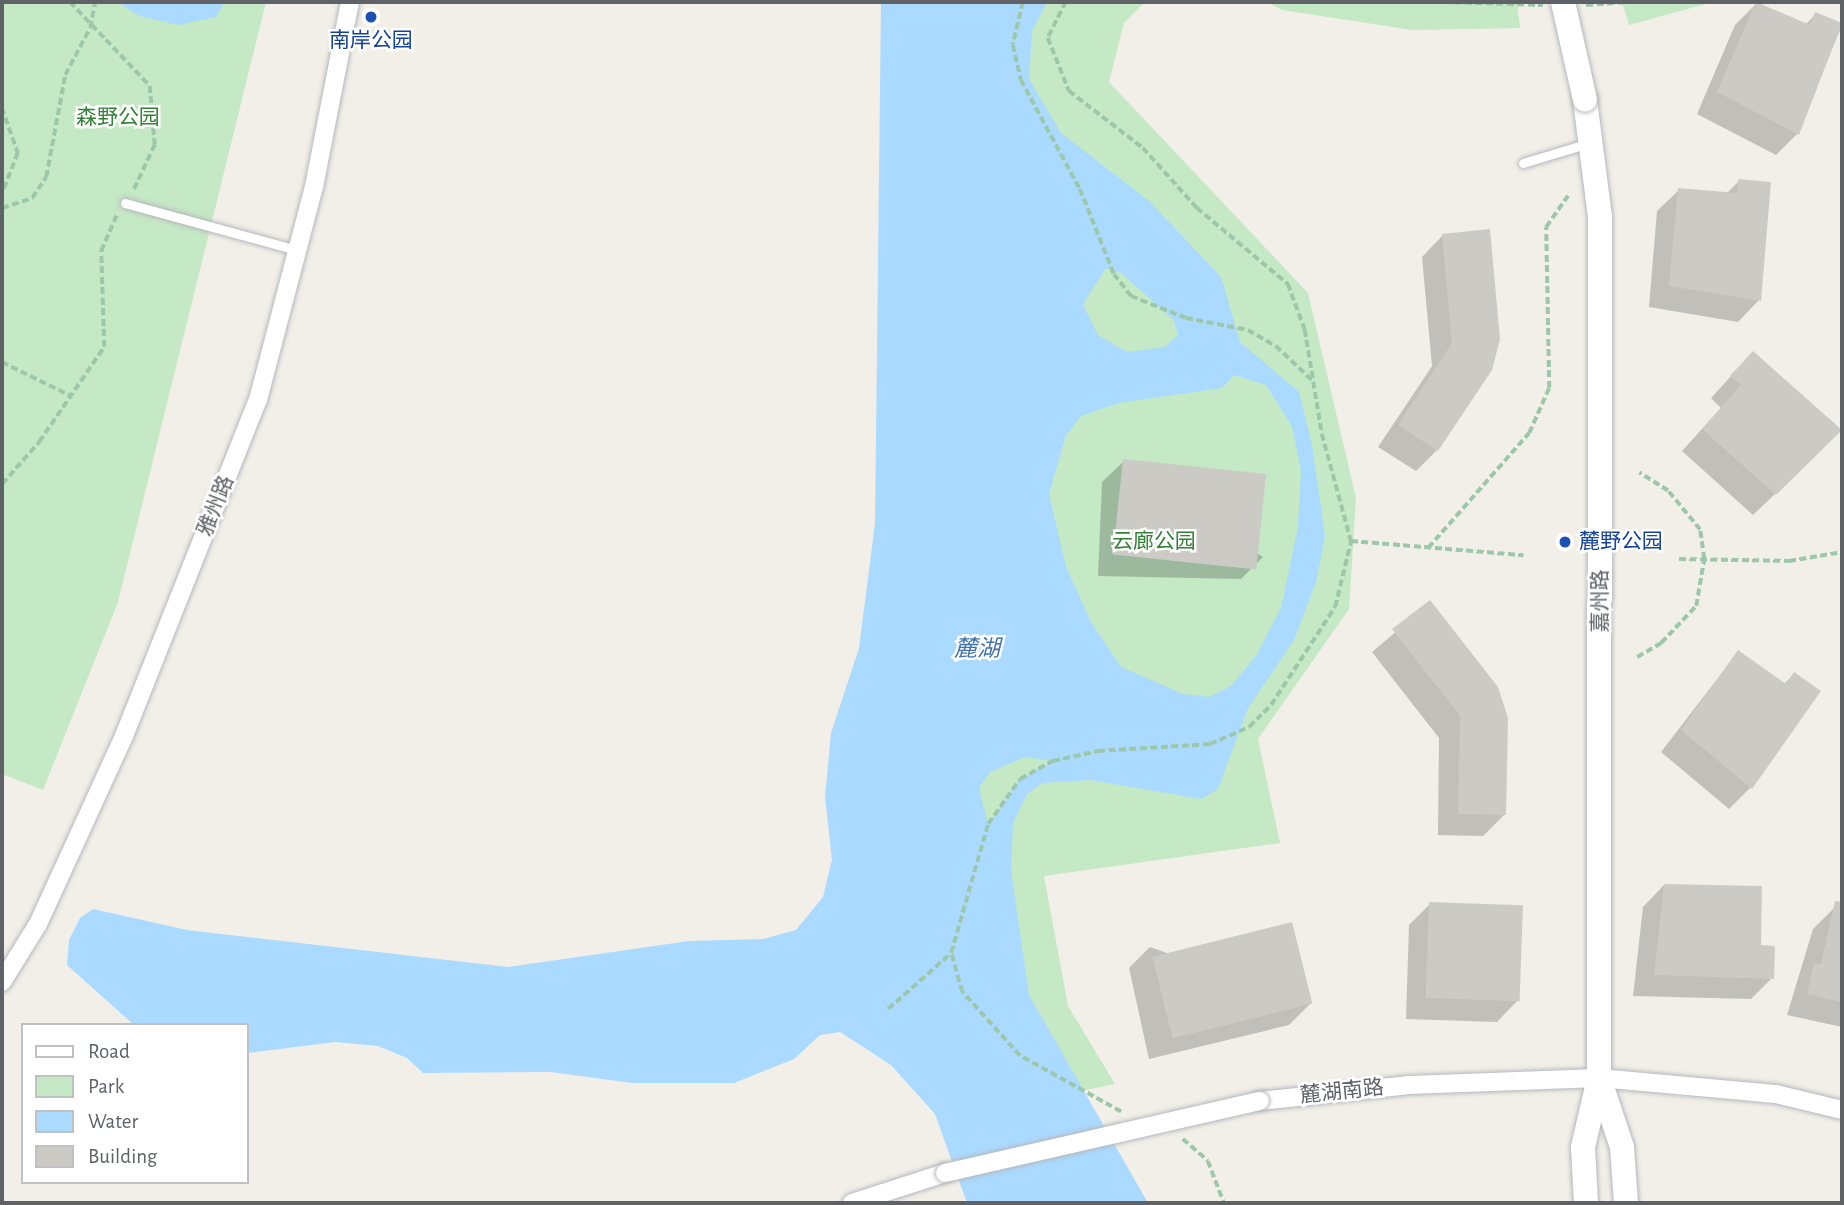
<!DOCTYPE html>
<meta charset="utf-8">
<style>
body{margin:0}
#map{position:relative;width:1844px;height:1205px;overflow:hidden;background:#f1efe8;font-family:"Alegreya Sans","Noto Sans SC",sans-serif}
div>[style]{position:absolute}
.green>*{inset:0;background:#c5e8c5}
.water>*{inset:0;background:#aadaff}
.shadow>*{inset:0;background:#0003}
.building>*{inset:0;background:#cccac5;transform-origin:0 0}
.path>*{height:3.5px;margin-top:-1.75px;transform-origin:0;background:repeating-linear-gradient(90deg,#9cc7a9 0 7px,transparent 0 10.5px)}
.roads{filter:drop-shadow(0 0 2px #b5b8bc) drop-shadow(0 0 2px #b5b8bc)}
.lane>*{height:9px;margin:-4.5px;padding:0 4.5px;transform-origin:4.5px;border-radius:4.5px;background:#fff}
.street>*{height:18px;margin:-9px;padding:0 9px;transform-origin:9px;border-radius:9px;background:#fff}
.secondary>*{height:24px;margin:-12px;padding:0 12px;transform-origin:12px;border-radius:12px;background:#fff}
.bridges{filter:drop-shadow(0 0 2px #b5b8bc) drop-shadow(0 0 2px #b5b8bc)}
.street-bridge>*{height:18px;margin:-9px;padding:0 9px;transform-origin:9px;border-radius:9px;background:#fff}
.secondary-bridge>*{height:24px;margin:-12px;padding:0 12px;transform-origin:12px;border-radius:12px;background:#fff}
.dots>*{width:19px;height:19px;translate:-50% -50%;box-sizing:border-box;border:4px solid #fff;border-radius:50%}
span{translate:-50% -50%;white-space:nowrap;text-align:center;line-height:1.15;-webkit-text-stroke:5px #fff;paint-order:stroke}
.transit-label{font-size:21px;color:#164399}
.left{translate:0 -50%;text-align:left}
.park-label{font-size:21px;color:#348238}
.street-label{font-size:21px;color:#5f6368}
.water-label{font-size:23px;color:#4174aa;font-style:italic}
.frame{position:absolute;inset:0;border:4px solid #5f6368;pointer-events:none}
.legend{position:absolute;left:21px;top:1023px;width:228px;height:161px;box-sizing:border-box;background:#fff;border:2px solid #bfc1c3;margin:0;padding:9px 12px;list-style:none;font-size:21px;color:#5f6368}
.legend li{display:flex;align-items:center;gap:14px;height:35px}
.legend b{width:35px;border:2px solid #bfc1c3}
</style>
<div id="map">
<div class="green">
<i style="clip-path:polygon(2px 2px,266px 2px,118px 602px,43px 790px,2px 774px)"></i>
<i style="clip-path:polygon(977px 2px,1145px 2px,1124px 23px,1109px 82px,1308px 293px,1356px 498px,1349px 609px,1258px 739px,1280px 843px,1044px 876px,1068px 1006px,1115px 1084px,980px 1112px,917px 840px)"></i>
<i style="clip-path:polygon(1267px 2px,1517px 2px,1520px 28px,1412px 30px,1282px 10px)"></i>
<i style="clip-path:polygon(1622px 2px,1713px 2px,1629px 25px)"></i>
</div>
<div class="water">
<i style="clip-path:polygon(118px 2px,225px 2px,216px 17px,178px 25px,139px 16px)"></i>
<i style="clip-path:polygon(evenodd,881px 2px,1047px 2px,1032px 31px,1029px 79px,1061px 133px,1149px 201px,1221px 277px,1240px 342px,1299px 392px,1312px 445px,1325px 536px,1316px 582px,1294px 640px,1248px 708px,1218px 789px,1201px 799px,1090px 780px,1042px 783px,1027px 794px,1013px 823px,1011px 870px,1029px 995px,1148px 1203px,967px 1203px,935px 1114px,891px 1065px,840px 1032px,820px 1035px,794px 1059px,734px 1083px,632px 1083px,551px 1072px,423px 1073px,407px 1058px,378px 1046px,335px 1042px,247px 1053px,247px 1025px,134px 1025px,67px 965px,69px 940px,80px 918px,93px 909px,187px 930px,508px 967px,689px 941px,763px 939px,796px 930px,823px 897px,832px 860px,825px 797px,831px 733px,859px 648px,875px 523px,881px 2px,1106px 268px,1121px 273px,1174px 320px,1178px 335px,1165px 347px,1127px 352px,1098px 335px,1083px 304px,1106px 268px,881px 2px,1234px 375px,1266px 385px,1292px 426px,1301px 471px,1298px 527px,1281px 608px,1256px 656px,1231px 686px,1209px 697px,1183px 694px,1121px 667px,1091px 622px,1066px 567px,1049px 494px,1066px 435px,1081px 416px,1118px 403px,1222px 388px,1234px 375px,881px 2px,1025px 757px,1052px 761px,1020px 779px,988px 824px,979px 788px,990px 772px,1025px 757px)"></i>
</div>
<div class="shadow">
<i style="clip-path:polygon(1756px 4px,1805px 25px,1816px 14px,1842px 25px,1797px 134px,1776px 155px,1697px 114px,1735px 25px)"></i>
<i style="clip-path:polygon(1739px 181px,1759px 300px,1738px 322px,1649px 307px,1657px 211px,1679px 190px,1726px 194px)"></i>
<i style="clip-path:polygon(1488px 231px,1437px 450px,1416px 471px,1378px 447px,1432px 366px,1422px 257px,1443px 235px)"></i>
<i style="clip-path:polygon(1732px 375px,1819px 452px,1753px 515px,1682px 451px,1721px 408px,1711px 398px)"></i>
<i style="clip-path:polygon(1124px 461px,1263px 557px,1241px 579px,1098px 576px,1102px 482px)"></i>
<i style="clip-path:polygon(1430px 603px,1505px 814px,1483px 836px,1438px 835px,1439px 738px,1372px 652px)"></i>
<i style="clip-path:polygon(1738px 652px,1784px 684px,1794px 674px,1750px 788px,1729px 809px,1661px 752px)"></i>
<i style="clip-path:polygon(1664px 885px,1759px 947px,1772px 978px,1751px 999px,1633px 996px,1643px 907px)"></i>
<i style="clip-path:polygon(1430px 904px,1518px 1000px,1497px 1022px,1406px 1019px,1409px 925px)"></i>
<i style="clip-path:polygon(1834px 908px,1842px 910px,1842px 1027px,1787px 1015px,1813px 929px)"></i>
<i style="clip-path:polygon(1150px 947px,1310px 1004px,1289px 1025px,1149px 1059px,1129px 968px)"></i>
</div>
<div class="building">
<i style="clip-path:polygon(1756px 2px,1810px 25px,1815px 12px,1842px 23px,1799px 135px,1717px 92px)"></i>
<i style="clip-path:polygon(1738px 179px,1771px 182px,1761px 301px,1669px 286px,1678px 188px,1737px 193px)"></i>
<i style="clip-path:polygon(1490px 229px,1500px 339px,1492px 370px,1438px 451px,1398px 425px,1452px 343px,1442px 234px)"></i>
<i style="clip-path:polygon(1753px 351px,1842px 430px,1776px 495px,1702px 429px,1741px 385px,1730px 376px)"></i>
<i style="left:1123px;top:459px;width:144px;height:96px;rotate:6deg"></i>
<i style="clip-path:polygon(1430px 600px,1498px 687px,1508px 718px,1506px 815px,1458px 814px,1460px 716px,1392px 629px)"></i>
<i style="clip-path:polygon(1738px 650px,1786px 684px,1794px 672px,1821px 691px,1752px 789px,1681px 730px)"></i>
<i style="clip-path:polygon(1664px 884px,1762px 886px,1761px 945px,1775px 946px,1774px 979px,1654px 975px)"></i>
<i style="clip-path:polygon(1835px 901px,1842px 902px,1842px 1002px,1807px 994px,1814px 963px,1821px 964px)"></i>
<i style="left:1429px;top:902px;width:94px;height:96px;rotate:2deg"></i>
<i style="left:1292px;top:922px;width:84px;height:144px;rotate:76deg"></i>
</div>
<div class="path">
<i style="left:70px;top:2px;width:116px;rotate:46.4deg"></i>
<i style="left:150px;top:86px;width:59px;rotate:85.2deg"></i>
<i style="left:155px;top:145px;width:50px;rotate:115deg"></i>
<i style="left:1023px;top:2px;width:44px;rotate:103.1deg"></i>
<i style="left:1013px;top:45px;width:36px;rotate:77deg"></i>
<i style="left:1021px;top:80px;width:124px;rotate:61.6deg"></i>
<i style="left:1080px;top:189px;width:92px;rotate:68.2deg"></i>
<i style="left:1114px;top:274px;width:28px;rotate:52deg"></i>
<i style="left:1131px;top:296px;width:59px;rotate:21.8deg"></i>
<i style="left:1186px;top:318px;width:63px;rotate:11deg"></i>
<i style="left:1248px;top:330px;width:32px;rotate:30deg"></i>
<i style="left:1276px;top:346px;width:51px;rotate:43.4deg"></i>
<i style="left:1066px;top:2px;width:40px;rotate:116.6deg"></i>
<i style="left:1048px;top:38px;width:57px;rotate:68.4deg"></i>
<i style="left:1069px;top:91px;width:93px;rotate:37.6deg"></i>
<i style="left:1143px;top:148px;width:81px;rotate:48deg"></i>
<i style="left:1197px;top:208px;width:119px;rotate:39.9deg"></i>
<i style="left:1288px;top:284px;width:49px;rotate:69.7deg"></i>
<i style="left:1305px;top:330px;width:105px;rotate:80.7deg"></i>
<i style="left:1322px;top:434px;width:111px;rotate:74.8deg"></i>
<i style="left:1351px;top:541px;width:173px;rotate:4.7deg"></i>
<i style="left:1444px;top:2px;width:99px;rotate:1.7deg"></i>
<i style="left:1586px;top:5px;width:42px;rotate:-4.1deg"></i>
<i style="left:2px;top:108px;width:48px;rotate:70.4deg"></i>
<i style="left:18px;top:153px;width:44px;rotate:111.3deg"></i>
<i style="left:2px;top:208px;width:32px;rotate:-18deg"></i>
<i style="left:32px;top:198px;width:25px;rotate:-56deg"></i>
<i style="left:46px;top:177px;width:104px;rotate:-79.4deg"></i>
<i style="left:65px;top:75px;width:53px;rotate:-62deg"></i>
<i style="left:90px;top:28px;width:26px;rotate:-79deg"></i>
<i style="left:2px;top:362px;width:77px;rotate:26.2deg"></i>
<i style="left:2px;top:484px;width:56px;rotate:-48.6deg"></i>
<i style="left:39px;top:442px;width:115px;rotate:-55.6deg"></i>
<i style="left:104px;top:347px;width:96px;rotate:-91.8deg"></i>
<i style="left:101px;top:251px;width:40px;rotate:-66.6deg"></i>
<i style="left:1428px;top:548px;width:153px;rotate:-48.7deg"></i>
<i style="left:1529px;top:433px;width:49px;rotate:-66deg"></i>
<i style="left:1549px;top:388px;width:161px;rotate:-91.1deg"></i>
<i style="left:1546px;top:227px;width:38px;rotate:-55deg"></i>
<i style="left:1679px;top:559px;width:110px;rotate:1deg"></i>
<i style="left:1789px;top:561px;width:54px;rotate:-9.6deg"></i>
<i style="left:1637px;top:657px;width:28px;rotate:-30deg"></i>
<i style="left:1661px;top:643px;width:51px;rotate:-46.6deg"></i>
<i style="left:1696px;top:606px;width:48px;rotate:-80.3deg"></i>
<i style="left:1704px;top:559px;width:29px;rotate:-98deg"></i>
<i style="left:1700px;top:530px;width:50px;rotate:-129.4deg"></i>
<i style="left:1668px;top:491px;width:34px;rotate:-148deg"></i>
<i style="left:888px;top:1009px;width:84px;rotate:-41.6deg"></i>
<i style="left:1121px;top:1112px;width:115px;rotate:-151deg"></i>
<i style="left:1020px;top:1056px;width:86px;rotate:-132.2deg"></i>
<i style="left:962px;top:992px;width:41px;rotate:-105.8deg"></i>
<i style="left:951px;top:953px;width:134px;rotate:-74deg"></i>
<i style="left:988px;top:824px;width:55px;rotate:-54.6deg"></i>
<i style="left:1020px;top:779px;width:38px;rotate:-29deg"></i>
<i style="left:1053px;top:761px;width:46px;rotate:-12.5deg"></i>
<i style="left:1098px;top:751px;width:112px;rotate:-3.6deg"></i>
<i style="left:1210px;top:744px;width:43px;rotate:-23.6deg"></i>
<i style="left:1249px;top:727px;width:31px;rotate:-45deg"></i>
<i style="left:1271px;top:705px;width:117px;rotate:-56.9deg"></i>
<i style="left:1335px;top:607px;width:68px;rotate:-76.4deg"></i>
<i style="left:1183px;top:1139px;width:33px;rotate:41deg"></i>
<i style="left:1208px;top:1161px;width:45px;rotate:69.1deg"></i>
</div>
<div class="roads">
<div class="lane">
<i style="left:1523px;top:163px;width:69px;rotate:-16.9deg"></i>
<i style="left:125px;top:203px;width:178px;rotate:15.3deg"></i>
</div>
<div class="street">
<i style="left:2px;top:982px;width:68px;rotate:-58.2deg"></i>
<i style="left:38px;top:924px;width:207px;rotate:-65.4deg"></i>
<i style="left:124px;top:736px;width:362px;rotate:-68.3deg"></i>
<i style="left:258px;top:400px;width:220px;rotate:-75.3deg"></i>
<i style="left:314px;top:187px;width:188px;rotate:-79deg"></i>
<i style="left:1260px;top:1101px;width:150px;rotate:-6.1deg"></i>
<i style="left:1409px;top:1085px;width:190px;rotate:-2.1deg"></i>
<i style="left:1599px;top:1078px;width:178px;rotate:5.2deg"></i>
<i style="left:1776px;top:1094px;width:68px;rotate:13.6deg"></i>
<i style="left:852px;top:1203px;width:98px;rotate:-17.9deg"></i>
</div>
<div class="secondary">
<i style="left:1585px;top:100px;width:118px;rotate:82.7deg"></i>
<i style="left:1600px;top:217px;width:861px;rotate:90.07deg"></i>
<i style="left:1586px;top:1203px;width:56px;rotate:-93.1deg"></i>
<i style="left:1583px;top:1147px;width:71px;rotate:-76.9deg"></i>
<i style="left:1599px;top:1078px;width:73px;rotate:71.6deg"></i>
<i style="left:1622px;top:1147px;width:56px;rotate:85.9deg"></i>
</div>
</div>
<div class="bridges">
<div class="street-bridge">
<i style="left:945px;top:1173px;width:323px;rotate:-12.9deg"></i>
</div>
<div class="secondary-bridge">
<i style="left:1563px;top:2px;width:100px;rotate:77.3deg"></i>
</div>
</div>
<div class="dots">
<i style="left:371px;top:17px;background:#1a4fb4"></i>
<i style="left:1565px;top:542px;background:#1a4fb4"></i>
</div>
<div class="transit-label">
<span style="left:371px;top:41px">南岸公园</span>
<span class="left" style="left:1579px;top:542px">麓野公园</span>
</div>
<div class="park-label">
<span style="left:118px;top:118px">森野公园</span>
<span style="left:1154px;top:542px">云廊公园</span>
</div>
<div class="street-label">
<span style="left:216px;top:506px;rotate:-68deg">雅州路</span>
<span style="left:1601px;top:601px;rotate:-90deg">嘉州路</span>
<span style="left:1342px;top:1092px;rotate:-6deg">麓湖南路</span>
</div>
<div class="water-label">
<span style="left:977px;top:650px">麓湖</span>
</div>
<div class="frame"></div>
<ul class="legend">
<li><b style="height:9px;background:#fff"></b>Road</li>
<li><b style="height:19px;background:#c5e8c5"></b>Park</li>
<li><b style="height:19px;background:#aadaff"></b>Water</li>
<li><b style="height:19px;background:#cccac5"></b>Building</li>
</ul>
</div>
